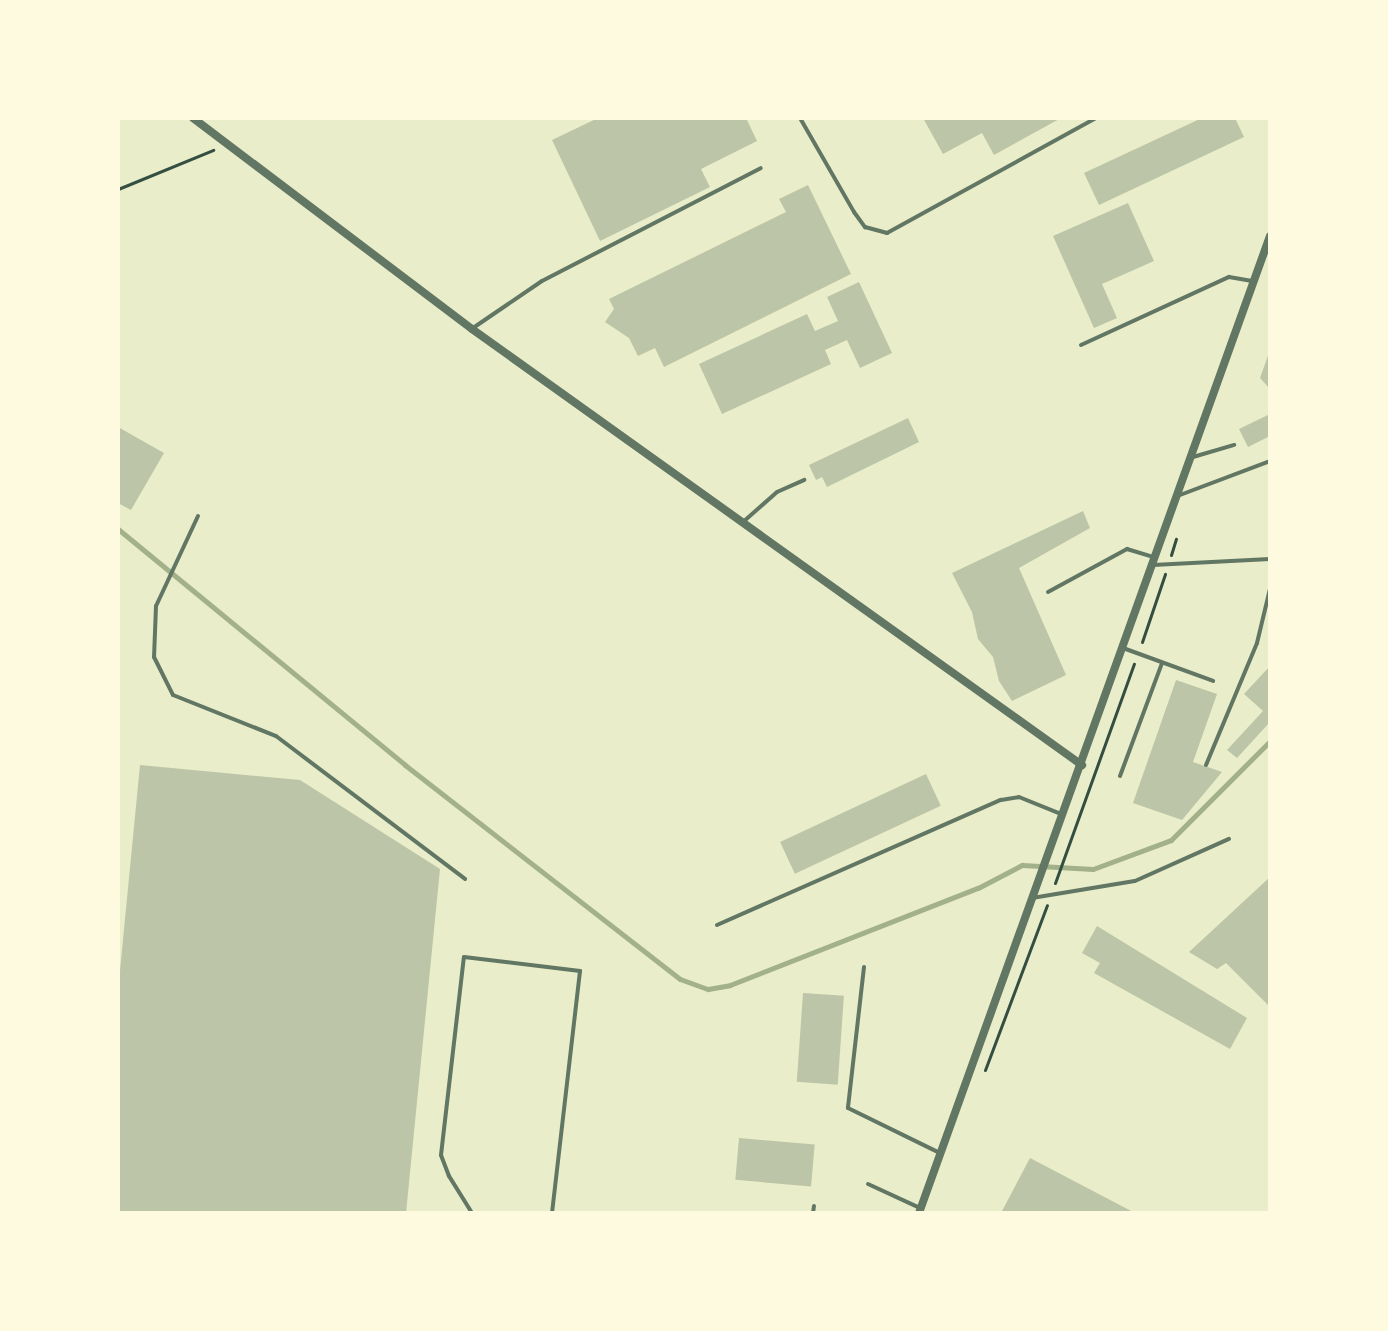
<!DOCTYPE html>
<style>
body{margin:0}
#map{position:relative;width:1388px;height:1331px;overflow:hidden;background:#e9edc9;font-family:"Fira Sans",sans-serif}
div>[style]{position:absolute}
.stream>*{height:5px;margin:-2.5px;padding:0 2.5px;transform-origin:2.5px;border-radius:2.5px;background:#a3b18a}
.building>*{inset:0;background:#bcc5a7;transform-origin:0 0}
.path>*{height:3px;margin:-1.5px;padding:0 1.5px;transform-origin:1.5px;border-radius:1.5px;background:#344e41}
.service>*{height:4px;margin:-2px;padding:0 2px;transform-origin:2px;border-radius:2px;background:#617663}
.minor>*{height:8px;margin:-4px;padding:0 4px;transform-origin:4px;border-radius:4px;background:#617663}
span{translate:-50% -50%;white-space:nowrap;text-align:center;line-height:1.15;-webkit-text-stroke:6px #fefae0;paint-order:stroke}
.frame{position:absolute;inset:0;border:120px solid #fefae0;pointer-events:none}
</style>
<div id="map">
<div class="stream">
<i style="left:118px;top:529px;width:372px;rotate:39.4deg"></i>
<i style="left:405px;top:765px;width:348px;rotate:37.9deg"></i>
<i style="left:680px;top:979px;width:30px;rotate:20deg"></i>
<i style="left:708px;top:989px;width:22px;rotate:-10deg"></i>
<i style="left:730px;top:985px;width:266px;rotate:-21.4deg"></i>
<i style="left:978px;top:888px;width:50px;rotate:-27.6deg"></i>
<i style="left:1022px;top:865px;width:71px;rotate:3.2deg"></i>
<i style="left:1093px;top:869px;width:83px;rotate:-20.4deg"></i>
<i style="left:1171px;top:840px;width:140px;rotate:-45deg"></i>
</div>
<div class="building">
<i style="clip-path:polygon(598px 118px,746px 118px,757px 141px,701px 169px,710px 187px,600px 241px,552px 140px)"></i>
<i style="clip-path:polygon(923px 118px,1061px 118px,994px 155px,982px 133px,943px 154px)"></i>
<i style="clip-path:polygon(1202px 118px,1235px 118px,1244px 137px,1099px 205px,1084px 173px)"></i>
<i style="clip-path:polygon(808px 185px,851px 274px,664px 367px,655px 348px,638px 356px,629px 338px,605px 322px,614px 309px,609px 299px,786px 212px,779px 199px)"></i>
<i style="clip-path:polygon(1128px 203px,1154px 261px,1102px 284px,1117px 318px,1094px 328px,1053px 236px)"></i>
<i style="clip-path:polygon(859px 282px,892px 353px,860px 368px,847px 340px,825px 350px,831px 364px,722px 414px,699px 364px,807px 314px,815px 331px,838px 321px,827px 297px)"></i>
<i style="clip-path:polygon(1270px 350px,1270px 389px,1260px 378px)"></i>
<i style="clip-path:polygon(1270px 414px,1270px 436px,1248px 447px,1239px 429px)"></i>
<i style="clip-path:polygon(908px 418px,919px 442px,827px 487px,822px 477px,816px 480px,809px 465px)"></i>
<i style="clip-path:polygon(118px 427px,164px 453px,131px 510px,118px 503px)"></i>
<i style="clip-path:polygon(1083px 511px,1090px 528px,1019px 568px,1066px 675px,1012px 701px,999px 681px,993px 657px,978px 639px,972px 612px,952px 573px)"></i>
<i style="clip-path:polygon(1270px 666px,1270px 722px,1237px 758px,1227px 750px,1263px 711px,1244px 694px)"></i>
<i style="clip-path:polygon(1176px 680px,1217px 694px,1193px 762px,1222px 772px,1182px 820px,1133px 803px)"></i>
<i style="clip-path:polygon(140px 765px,300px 780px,440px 869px,406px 1213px,118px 1213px,118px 991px)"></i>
<i style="left:926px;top:774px;width:35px;height:161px;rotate:65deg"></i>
<i style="clip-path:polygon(1270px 877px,1270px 1007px,1226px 963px,1217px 969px,1189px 952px)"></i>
<i style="clip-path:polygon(1097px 926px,1247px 1018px,1230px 1049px,1094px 973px,1100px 963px,1082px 953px)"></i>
<i style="left:803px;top:993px;width:41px;height:89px;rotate:4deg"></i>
<i style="left:739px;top:1138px;width:76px;height:42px;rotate:5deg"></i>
<i style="clip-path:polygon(1030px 1158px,1135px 1213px,1001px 1213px)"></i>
</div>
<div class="path">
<i style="left:118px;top:189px;width:103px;rotate:-22.3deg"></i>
<i style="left:1171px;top:555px;width:17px;rotate:-73deg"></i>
<i style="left:1142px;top:642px;width:72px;rotate:-71.3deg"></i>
<i style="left:1055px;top:883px;width:233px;rotate:-70.2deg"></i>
<i style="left:985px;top:1070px;width:176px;rotate:-69.4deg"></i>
</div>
<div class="service">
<i style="left:800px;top:118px;width:108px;rotate:60.1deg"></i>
<i style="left:854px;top:212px;width:19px;rotate:54deg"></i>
<i style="left:865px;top:227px;width:23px;rotate:15deg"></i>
<i style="left:887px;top:233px;width:239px;rotate:-28.8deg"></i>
<i style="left:473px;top:328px;width:83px;rotate:-34.3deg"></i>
<i style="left:542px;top:281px;width:246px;rotate:-27.3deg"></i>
<i style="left:1081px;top:345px;width:163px;rotate:-24.7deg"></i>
<i style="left:1229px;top:277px;width:22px;rotate:10deg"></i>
<i style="left:1193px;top:457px;width:43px;rotate:-16.3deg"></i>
<i style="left:1180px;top:495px;width:96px;rotate:-20.7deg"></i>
<i style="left:198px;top:516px;width:99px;rotate:115deg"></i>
<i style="left:156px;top:606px;width:51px;rotate:92.2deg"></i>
<i style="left:154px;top:657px;width:42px;rotate:63.4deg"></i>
<i style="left:173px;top:695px;width:111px;rotate:21.7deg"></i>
<i style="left:276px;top:736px;width:237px;rotate:37.1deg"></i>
<i style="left:743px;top:522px;width:45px;rotate:-41.4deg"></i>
<i style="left:777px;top:492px;width:30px;rotate:-24deg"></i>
<i style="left:1153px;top:565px;width:117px;rotate:-2.9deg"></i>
<i style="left:1048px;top:592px;width:90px;rotate:-28.6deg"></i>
<i style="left:1127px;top:549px;width:28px;rotate:17deg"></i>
<i style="left:1123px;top:648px;width:96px;rotate:20.1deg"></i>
<i style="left:1206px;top:765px;width:132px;rotate:-67.3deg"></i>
<i style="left:1257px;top:643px;width:56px;rotate:-76.5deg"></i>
<i style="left:1120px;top:776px;width:121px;rotate:-69.6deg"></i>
<i style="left:1032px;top:898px;width:104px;rotate:-9.4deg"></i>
<i style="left:1135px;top:881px;width:103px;rotate:-24.1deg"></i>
<i style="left:717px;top:925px;width:310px;rotate:-23.8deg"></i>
<i style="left:1001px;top:800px;width:18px;rotate:-9deg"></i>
<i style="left:1019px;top:797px;width:45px;rotate:22deg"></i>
<i style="left:864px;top:967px;width:142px;rotate:96.5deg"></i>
<i style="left:848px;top:1108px;width:102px;rotate:26.1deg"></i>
<i style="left:868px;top:1184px;width:57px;rotate:24.8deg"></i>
<i style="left:472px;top:1213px;width:44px;rotate:-121.9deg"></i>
<i style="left:449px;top:1176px;width:22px;rotate:-111deg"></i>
<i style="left:441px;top:1155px;width:199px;rotate:-83.4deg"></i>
<i style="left:464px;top:957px;width:117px;rotate:6.9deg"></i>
<i style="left:580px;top:971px;width:244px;rotate:96.6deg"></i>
<i style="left:813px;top:1213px;width:7px;rotate:-82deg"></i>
</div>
<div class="minor">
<i style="left:193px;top:118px;width:350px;rotate:37.1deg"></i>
<i style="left:472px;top:329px;width:750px;rotate:35.56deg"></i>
<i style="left:919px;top:1213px;width:1038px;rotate:-70.24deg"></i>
</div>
<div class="frame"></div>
</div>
